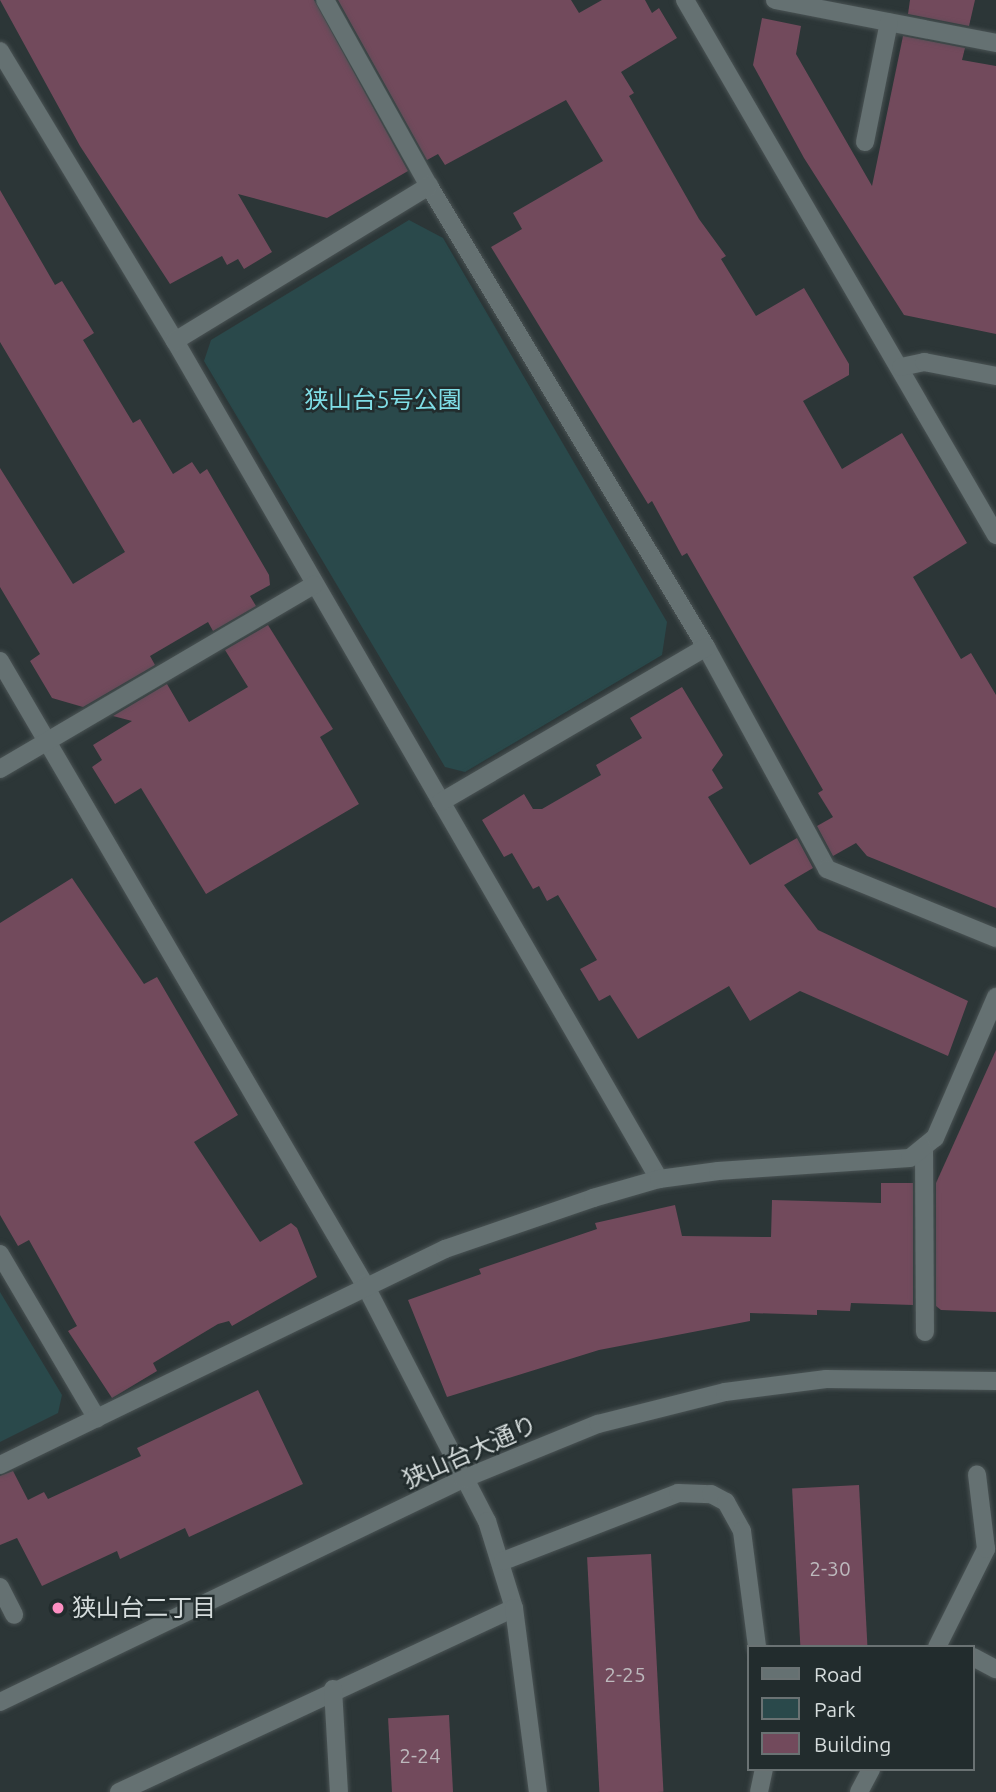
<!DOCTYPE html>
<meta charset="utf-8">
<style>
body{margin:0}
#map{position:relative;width:996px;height:1792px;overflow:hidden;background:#2c3637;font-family:Ubuntu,"Noto Sans JP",sans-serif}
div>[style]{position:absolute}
.green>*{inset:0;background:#2a494b}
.building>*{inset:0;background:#724a5c;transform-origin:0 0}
.roads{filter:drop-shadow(0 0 2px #4a5354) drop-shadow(0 0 2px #4a5354)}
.minor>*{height:18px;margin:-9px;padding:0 9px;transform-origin:9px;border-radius:9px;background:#657172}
.dots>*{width:19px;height:19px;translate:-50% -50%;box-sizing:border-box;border:4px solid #222c2d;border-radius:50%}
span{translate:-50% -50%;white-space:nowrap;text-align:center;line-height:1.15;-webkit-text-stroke:5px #222c2d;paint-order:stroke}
.number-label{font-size:21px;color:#bcb8bc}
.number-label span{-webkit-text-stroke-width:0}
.park-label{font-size:24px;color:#7fdee6}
.street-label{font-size:24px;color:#d5dcdc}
.poi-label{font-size:24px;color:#d5dcdc}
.left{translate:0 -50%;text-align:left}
.legend{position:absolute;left:747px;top:1645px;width:228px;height:126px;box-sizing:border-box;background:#222c2d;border:2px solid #6a7273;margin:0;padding:9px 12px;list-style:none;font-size:21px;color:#d5dcdc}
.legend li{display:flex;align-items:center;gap:14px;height:35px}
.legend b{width:35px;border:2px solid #6a7273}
</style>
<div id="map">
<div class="green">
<i style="clip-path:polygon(409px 220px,443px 238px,667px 622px,662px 655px,465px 772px,445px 767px,204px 361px,211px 340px)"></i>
<i style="clip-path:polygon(0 1292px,62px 1395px,58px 1413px,0 1442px)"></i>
</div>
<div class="building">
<i style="clip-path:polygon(0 0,314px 0,408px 171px,327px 218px,238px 194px,272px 252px,244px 269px,238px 259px,227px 265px,222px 256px,170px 284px,80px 146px)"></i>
<i style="clip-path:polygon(338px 0,571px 0,579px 13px,602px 0,645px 0,652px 13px,659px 8px,677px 38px,621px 72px,634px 93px,629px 96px,699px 219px,726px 256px,721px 259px,756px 316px,804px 288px,849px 364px,849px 375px,803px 401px,842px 469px,902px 433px,967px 543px,913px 577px,961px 659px,971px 653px,996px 695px,996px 908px,867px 856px,856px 843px,833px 856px,817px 826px,833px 817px,818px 793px,823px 790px,687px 553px,682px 556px,652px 501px,648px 504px,491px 247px,522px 229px,513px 213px,603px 161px,566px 100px,445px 165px,438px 154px,427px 160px)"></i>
<i style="clip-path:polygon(910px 0,975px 0,969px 26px,908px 14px)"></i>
<i style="clip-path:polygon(762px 18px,801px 26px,796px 54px,872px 186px,903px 36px,965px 48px,962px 60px,996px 66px,996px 334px,904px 315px,804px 158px,753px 65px)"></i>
<i style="clip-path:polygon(0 190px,55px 285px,62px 281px,94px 333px,83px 340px,133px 423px,140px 419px,173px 474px,192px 462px,200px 474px,207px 469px,269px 575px,270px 585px,250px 596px,256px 606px,213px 631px,208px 622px,150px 656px,155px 665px,83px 707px,52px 698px,30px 661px,40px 654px,0 587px,0 468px,73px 584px,125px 552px,0 342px)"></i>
<i style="clip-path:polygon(268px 625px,333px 729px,320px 737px,359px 804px,206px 894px,141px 788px,115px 804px,92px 767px,102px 760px,93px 745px,132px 721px,113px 716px,167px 684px,189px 722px,248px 687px,225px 650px)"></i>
<i style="clip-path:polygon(682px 687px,723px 755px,712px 770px,723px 788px,708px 797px,750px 865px,797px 838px,813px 868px,784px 885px,818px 930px,968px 1001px,948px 1056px,800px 991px,750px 1021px,729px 986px,638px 1039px,610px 995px,599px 1001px,580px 969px,597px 960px,558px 895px,547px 901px,539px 886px,533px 889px,512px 853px,504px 857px,482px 820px,524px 794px,533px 809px,542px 809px,601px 775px,596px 765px,642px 738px,630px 718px)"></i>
<i style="clip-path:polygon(72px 878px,144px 984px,157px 977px,238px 1115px,194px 1142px,260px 1242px,291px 1223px,297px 1228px,317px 1277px,232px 1326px,229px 1321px,218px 1324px,153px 1363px,157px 1371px,112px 1398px,68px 1331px,77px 1326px,29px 1240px,18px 1246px,0 1215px,0 923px)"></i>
<i style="clip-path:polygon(996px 1050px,996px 1312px,941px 1310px,936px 1306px,936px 1183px)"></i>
<i style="clip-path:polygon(881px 1183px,913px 1183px,913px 1305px,851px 1303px,850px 1311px,817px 1310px,817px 1315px,750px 1313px,750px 1321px,599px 1350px,447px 1397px,408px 1300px,481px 1274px,479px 1269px,597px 1229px,595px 1223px,675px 1205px,682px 1236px,771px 1237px,772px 1200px,881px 1203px)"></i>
<i style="clip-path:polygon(258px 1390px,303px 1484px,189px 1537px,185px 1528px,120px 1559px,117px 1551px,42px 1586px,17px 1538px,0 1545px,0 1476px,13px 1471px,28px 1500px,44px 1492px,48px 1499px,141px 1456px,137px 1448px)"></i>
<i style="left:859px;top:1485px;width:162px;height:67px;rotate:87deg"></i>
<i style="left:651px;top:1554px;width:238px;height:64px;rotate:87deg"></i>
<i style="left:449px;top:1715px;width:77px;height:61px;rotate:87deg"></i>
</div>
<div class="roads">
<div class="minor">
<i style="left:325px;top:0;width:213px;rotate:60.8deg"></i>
<i style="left:429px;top:186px;width:538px;rotate:59deg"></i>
<i style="left:706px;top:647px;width:253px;rotate:61.4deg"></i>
<i style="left:827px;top:869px;width:183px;rotate:22.2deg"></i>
<i style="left:685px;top:0;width:619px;rotate:59.83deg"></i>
<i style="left:775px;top:0;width:225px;rotate:11deg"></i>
<i style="left:0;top:51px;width:339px;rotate:58.9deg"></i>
<i style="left:175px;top:341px;width:968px;rotate:59.99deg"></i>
<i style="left:865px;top:142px;width:122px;rotate:-78.7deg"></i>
<i style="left:175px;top:341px;width:298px;rotate:-31.4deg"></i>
<i style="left:901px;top:367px;width:24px;rotate:-12deg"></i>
<i style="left:924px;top:362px;width:73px;rotate:11deg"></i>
<i style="left:0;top:661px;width:723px;rotate:59.68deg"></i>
<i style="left:365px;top:1285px;width:266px;rotate:62.7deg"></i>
<i style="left:487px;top:1521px;width:91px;rotate:72.8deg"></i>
<i style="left:514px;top:1608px;width:436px;rotate:155deg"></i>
<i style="left:0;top:769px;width:364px;rotate:-30.4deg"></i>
<i style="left:441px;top:802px;width:307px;rotate:-30.3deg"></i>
<i style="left:924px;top:1150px;width:182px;rotate:89.7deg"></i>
<i style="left:0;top:1254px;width:191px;rotate:59.5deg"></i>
<i style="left:0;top:1465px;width:495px;rotate:-25.9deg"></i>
<i style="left:445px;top:1249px;width:157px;rotate:-19deg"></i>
<i style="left:593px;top:1198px;width:69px;rotate:-16.1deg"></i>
<i style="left:659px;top:1179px;width:60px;rotate:-7.7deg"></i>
<i style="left:718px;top:1171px;width:192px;rotate:-3.9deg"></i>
<i style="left:910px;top:1158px;width:32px;rotate:-39deg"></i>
<i style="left:935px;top:1138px;width:154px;rotate:-66.6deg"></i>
<i style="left:503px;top:1561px;width:188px;rotate:-21.2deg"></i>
<i style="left:678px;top:1493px;width:33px;rotate:2deg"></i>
<i style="left:711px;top:1494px;width:17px;rotate:28deg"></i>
<i style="left:726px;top:1502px;width:33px;rotate:61deg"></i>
<i style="left:742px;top:1531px;width:117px;rotate:82.6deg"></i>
<i style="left:0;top:1587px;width:31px;rotate:63deg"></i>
<i style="left:514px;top:1608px;width:186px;rotate:82.6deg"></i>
<i style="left:937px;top:1647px;width:110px;rotate:-63.4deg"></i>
<i style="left:986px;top:1549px;width:75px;rotate:-96.9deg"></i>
<i style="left:973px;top:1657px;width:26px;rotate:28deg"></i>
<i style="left:333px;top:1689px;width:103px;rotate:86.7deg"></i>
<i style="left:0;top:1702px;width:514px;rotate:-25.72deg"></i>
<i style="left:463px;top:1479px;width:146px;rotate:-22.2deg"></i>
<i style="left:598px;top:1424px;width:131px;rotate:-14.1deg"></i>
<i style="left:725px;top:1392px;width:102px;rotate:-7.3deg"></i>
<i style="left:826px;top:1379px;width:170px;rotate:0.7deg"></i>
<i style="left:759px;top:1792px;width:24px;rotate:-78deg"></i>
<i style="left:859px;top:1792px;width:26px;rotate:-62deg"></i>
</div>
</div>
<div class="dots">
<i style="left:58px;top:1608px;background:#fc8fc2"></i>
</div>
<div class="number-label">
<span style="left:830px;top:1568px">2-30</span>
<span style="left:625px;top:1674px">2-25</span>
<span style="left:420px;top:1755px">2-24</span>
</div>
<div class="park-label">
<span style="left:383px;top:400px">狭山台5号公園</span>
</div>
<div class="street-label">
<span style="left:470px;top:1452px;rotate:-24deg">狭山台大通り</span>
</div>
<div class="poi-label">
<span class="left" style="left:72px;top:1608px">狭山台二丁目</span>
</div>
<ul class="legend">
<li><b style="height:9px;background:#657172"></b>Road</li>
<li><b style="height:19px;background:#2a494b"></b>Park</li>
<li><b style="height:19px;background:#724a5c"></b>Building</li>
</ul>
</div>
